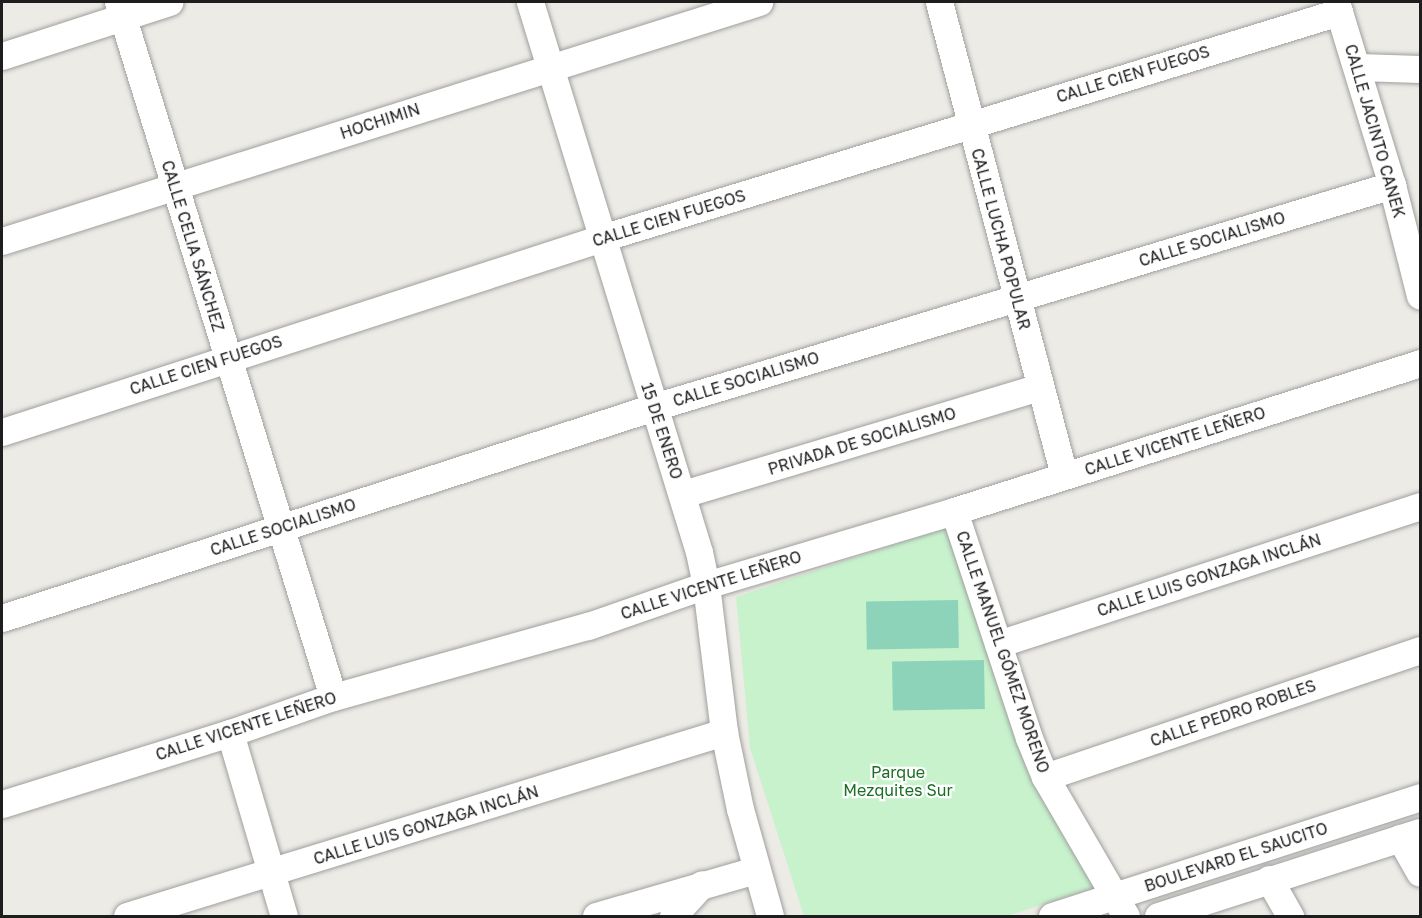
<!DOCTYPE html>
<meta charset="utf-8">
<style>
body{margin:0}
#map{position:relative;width:1422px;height:918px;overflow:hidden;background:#edebe5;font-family:"Golos Text",sans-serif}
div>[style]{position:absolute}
.park>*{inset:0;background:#c7f2cc}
.pitch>*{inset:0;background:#8dd3ba;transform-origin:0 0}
.roads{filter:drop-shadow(0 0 2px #9f9f9f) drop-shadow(0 0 2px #9f9f9f)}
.minor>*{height:27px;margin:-13.5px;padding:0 13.5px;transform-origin:13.5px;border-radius:13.5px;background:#fff}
span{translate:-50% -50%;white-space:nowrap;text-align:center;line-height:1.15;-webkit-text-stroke:4.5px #fff;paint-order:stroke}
.street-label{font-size:16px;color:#1e1e1e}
.park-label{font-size:16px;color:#196e23}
.frame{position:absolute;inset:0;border:3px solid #1e1e1e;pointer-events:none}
</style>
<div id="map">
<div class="park">
<i style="clip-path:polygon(947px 527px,1100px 886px,1007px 916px,804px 916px,750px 748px,736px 597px)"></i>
</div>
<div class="pitch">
<i style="left:958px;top:600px;width:48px;height:92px;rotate:89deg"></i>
<i style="left:984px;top:660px;width:49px;height:92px;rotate:89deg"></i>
</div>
<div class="roads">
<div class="minor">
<i style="left:118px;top:2px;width:727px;rotate:72.81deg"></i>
<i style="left:530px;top:2px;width:575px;rotate:72.92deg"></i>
<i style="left:699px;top:552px;width:34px;rotate:78deg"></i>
<i style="left:706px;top:585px;width:148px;rotate:83deg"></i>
<i style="left:724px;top:732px;width:79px;rotate:78.3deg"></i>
<i style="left:740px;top:809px;width:111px;rotate:74.3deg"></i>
<i style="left:939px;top:2px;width:490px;rotate:75.2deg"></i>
<i style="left:1336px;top:2px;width:191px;rotate:73deg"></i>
<i style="left:1392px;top:185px;width:114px;rotate:75.8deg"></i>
<i style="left:2px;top:56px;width:176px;rotate:-17.9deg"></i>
<i style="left:1358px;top:67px;width:62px;rotate:1.8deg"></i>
<i style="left:2px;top:241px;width:794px;rotate:-17.52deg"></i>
<i style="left:2px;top:432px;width:631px;rotate:-17.92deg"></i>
<i style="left:602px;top:238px;width:771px;rotate:-17.05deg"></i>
<i style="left:683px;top:494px;width:373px;rotate:-16.7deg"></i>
<i style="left:954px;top:511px;width:239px;rotate:71.7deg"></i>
<i style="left:1029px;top:738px;width:42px;rotate:67.7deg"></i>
<i style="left:1045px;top:777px;width:161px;rotate:59.8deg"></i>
<i style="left:2px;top:618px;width:685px;rotate:-17.93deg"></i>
<i style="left:654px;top:407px;width:771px;rotate:-16.74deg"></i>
<i style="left:998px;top:644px;width:444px;rotate:-18.1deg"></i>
<i style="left:230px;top:733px;width:191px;rotate:73.6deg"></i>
<i style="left:1045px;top:777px;width:396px;rotate:-18.7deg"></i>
<i style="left:2px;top:804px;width:239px;rotate:-17.3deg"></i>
<i style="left:230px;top:733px;width:109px;rotate:-19.3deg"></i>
<i style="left:333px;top:697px;width:265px;rotate:-15.6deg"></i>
<i style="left:588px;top:626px;width:125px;rotate:-19.2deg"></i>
<i style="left:706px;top:585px;width:259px;rotate:-16.6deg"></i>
<i style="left:954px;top:511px;width:489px;rotate:-17.6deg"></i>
<i style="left:1400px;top:838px;width:40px;rotate:60.3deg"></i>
<i style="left:1269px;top:879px;width:43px;rotate:60.4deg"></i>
<i style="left:127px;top:916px;width:625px;rotate:-17.13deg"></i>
<i style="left:596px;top:916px;width:166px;rotate:-16.1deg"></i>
<i style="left:673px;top:916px;width:43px;rotate:-47.8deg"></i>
<i style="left:1052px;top:916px;width:387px;rotate:-17.9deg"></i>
<i style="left:1158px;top:916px;width:275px;rotate:-17.8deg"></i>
</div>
</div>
<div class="street-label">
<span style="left:1133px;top:74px;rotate:-17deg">CALLE CIEN FUEGOS</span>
<span style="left:380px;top:121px;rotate:-18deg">HOCHIMIN</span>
<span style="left:1375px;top:131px;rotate:74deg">CALLE JACINTO CANEK</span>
<span style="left:669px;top:218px;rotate:-17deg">CALLE CIEN FUEGOS</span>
<span style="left:1001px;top:239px;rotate:75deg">CALLE LUCHA POPULAR</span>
<span style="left:1212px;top:239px;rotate:-17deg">CALLE SOCIALISMO</span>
<span style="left:193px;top:246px;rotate:73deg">CALLE CELIA SÁNCHEZ</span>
<span style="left:206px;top:365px;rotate:-18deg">CALLE CIEN FUEGOS</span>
<span style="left:746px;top:379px;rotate:-17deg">CALLE SOCIALISMO</span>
<span style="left:662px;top:431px;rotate:72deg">15 DE ENERO</span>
<span style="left:862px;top:441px;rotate:-17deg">PRIVADA DE SOCIALISMO</span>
<span style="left:1175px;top:441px;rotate:-18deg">CALLE VICENTE LEÑERO</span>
<span style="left:283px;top:527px;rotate:-18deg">CALLE SOCIALISMO</span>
<span style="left:1209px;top:575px;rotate:-18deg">CALLE LUIS GONZAGA INCLÁN</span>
<span style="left:711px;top:585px;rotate:-18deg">CALLE VICENTE LEÑERO</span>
<span style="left:1003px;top:652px;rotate:71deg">CALLE MANUEL GÓMEZ MORENO</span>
<span style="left:1233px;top:713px;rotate:-19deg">CALLE PEDRO ROBLES</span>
<span style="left:246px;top:726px;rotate:-18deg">CALLE VICENTE LEÑERO</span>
<span style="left:426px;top:825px;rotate:-17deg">CALLE LUIS GONZAGA INCLÁN</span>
<span style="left:1236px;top:857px;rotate:-18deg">BOULEVARD EL SAUCITO</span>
</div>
<div class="park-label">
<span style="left:898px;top:781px">Parque<br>Mezquites Sur</span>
</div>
<div class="frame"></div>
</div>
